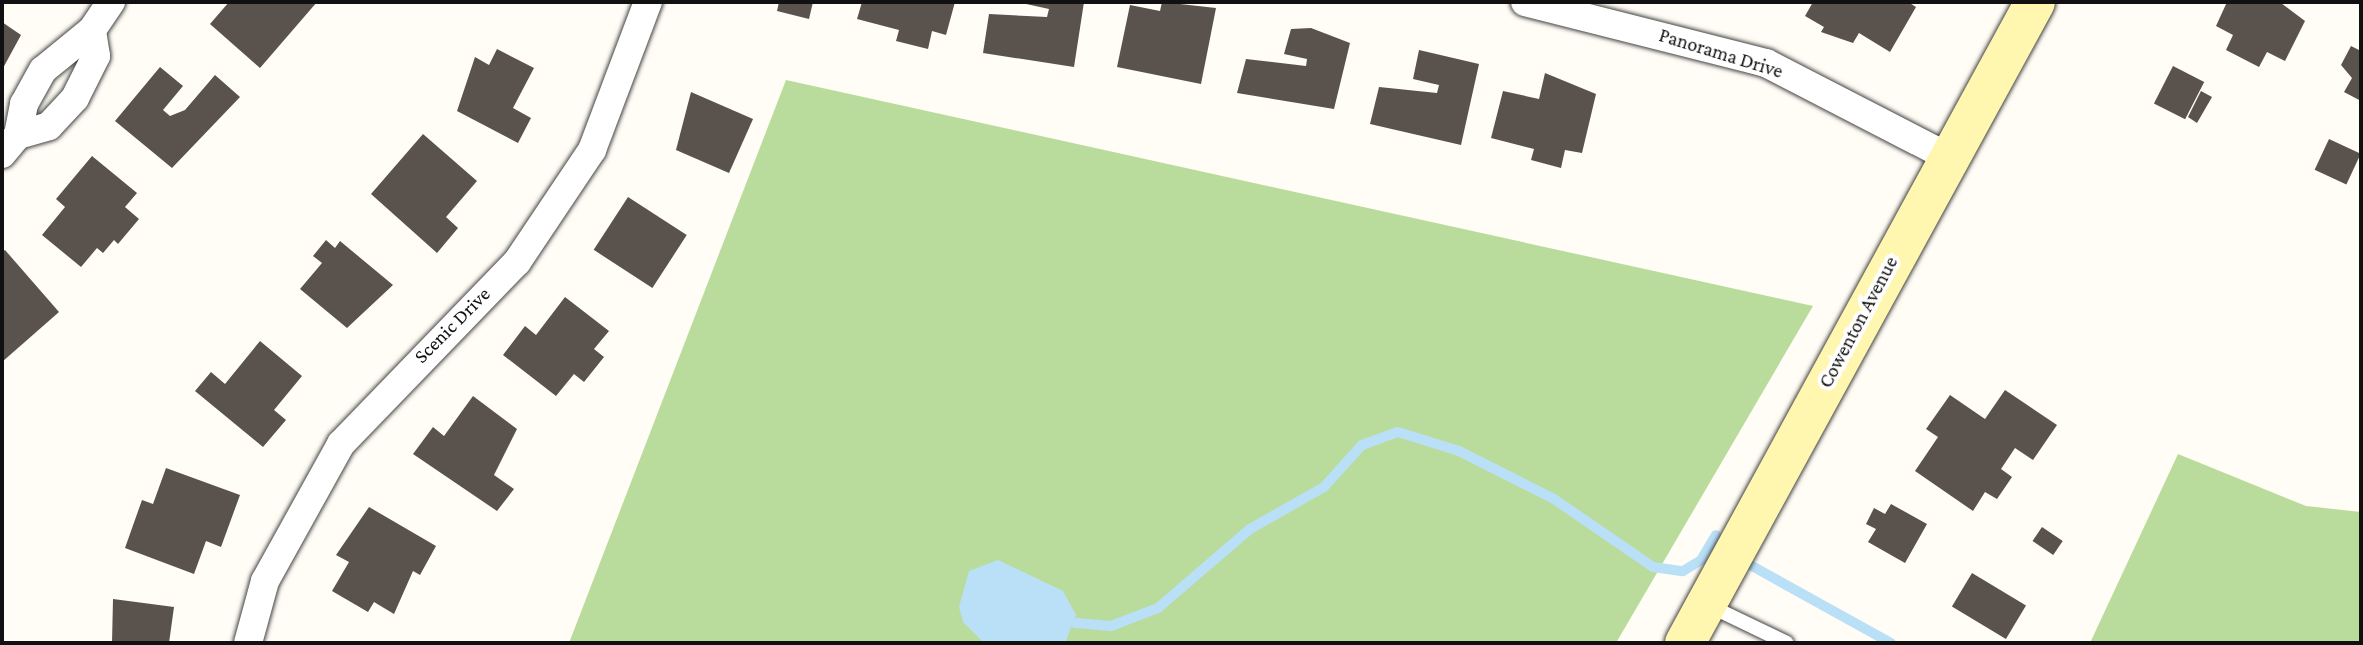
<!DOCTYPE html>
<style>
body{margin:0}
#map{position:relative;width:2363px;height:645px;overflow:hidden;background:#fffdf5;font-family:"Crimson Pro",serif}
div>[style]{position:absolute}
.forest>*{inset:0;background:#b9dc9c}
.water>*{inset:0;background:#b9e0f7}
.stream>*{height:10px;margin:-5px;padding:0 5px;transform-origin:5px;border-radius:5px;background:#b9e0f7}
.building>*{inset:0;background:#5a524d;transform-origin:0 0}
.roads{filter:drop-shadow(0 0 2px #444) drop-shadow(0 0 2px #444)}
.lane>*{height:14px;margin:-7px;padding:0 7px;transform-origin:7px;border-radius:7px;background:#fff}
.street>*{height:28px;margin:-14px;padding:0 14px;transform-origin:14px;border-radius:14px;background:#fff}
.secondary>*{height:40px;margin:-20px;padding:0 20px;transform-origin:20px;border-radius:20px;background:#fff6b0}
span{translate:-50% -50%;white-space:nowrap;text-align:center;line-height:1.15;-webkit-text-stroke:8px #fff;paint-order:stroke}
.street-label{font-size:20px;color:#111}
.frame{position:absolute;inset:0;border:4px solid #111;pointer-events:none}
</style>
<div id="map">
<div class="forest">
<i style="clip-path:polygon(786px 80px,1813px 306px,1616px 643px,569px 643px)"></i>
<i style="clip-path:polygon(2178px 454px,2306px 506px,2361px 512px,2361px 643px,2090px 643px)"></i>
</div>
<div class="water">
<i style="clip-path:polygon(998px 560px,1063px 591px,1076px 615px,1065px 643px,984px 643px,963px 622px,959px 607px,969px 571px)"></i>
</div>
<div class="stream">
<i style="left:1752px;top:566px;width:159px;rotate:29deg"></i>
<i style="left:1076px;top:623px;width:35px;rotate:5deg"></i>
<i style="left:1111px;top:626px;width:50px;rotate:-21deg"></i>
<i style="left:1158px;top:608px;width:121px;rotate:-40.7deg"></i>
<i style="left:1250px;top:529px;width:85px;rotate:-29.6deg"></i>
<i style="left:1324px;top:487px;width:57px;rotate:-47.9deg"></i>
<i style="left:1362px;top:445px;width:38px;rotate:-20deg"></i>
<i style="left:1398px;top:432px;width:64px;rotate:17.3deg"></i>
<i style="left:1459px;top:451px;width:106px;rotate:26.8deg"></i>
<i style="left:1554px;top:499px;width:120px;rotate:34.5deg"></i>
<i style="left:1653px;top:567px;width:30px;rotate:8deg"></i>
<i style="left:1683px;top:571px;width:21px;rotate:-31deg"></i>
<i style="left:1701px;top:560px;width:29px;rotate:-59deg"></i>
</div>
<div class="building">
<i style="clip-path:polygon(229px 2px,317px 2px,260px 68px,210px 24px)"></i>
<i style="clip-path:polygon(779px 2px,813px 2px,809px 19px,777px 11px)"></i>
<i style="clip-path:polygon(862px 2px,955px 2px,946px 35px,932px 31px,928px 49px,896px 41px,899px 30px,857px 19px)"></i>
<i style="clip-path:polygon(1017px 2px,1084px 2px,1074px 67px,983px 53px,989px 14px,1047px 17px,1049px 9px)"></i>
<i style="clip-path:polygon(1162px 2px,1216px 8px,1201px 84px,1117px 67px,1130px 5px,1160px 11px)"></i>
<i style="clip-path:polygon(1813px 2px,1908px 2px,1916px 7px,1890px 52px,1859px 33px,1853px 43px,1821px 32px,1824px 27px,1805px 16px)"></i>
<i style="clip-path:polygon(2227px 2px,2281px 3px,2305px 21px,2285px 61px,2267px 52px,2259px 67px,2226px 50px,2233px 35px,2216px 26px)"></i>
<i style="clip-path:polygon(2px 22px,21px 35px,2px 70px)"></i>
<i style="clip-path:polygon(1311px 28px,1350px 43px,1334px 109px,1237px 93px,1246px 59px,1306px 66px,1307px 59px,1284px 54px,1291px 29px)"></i>
<i style="clip-path:polygon(2351px 46px,2361px 51px,2361px 101px,2344px 92px,2352px 78px,2341px 65px)"></i>
<i style="clip-path:polygon(497px 49px,534px 68px,513px 108px,531px 118px,518px 143px,457px 111px,475px 57px,489px 65px)"></i>
<i style="clip-path:polygon(1419px 50px,1479px 64px,1461px 145px,1370px 124px,1379px 87px,1437px 93px,1439px 85px,1413px 79px)"></i>
<i style="left:2173px;top:66px;width:35px;height:42px;rotate:27deg"></i>
<i style="clip-path:polygon(160px 67px,183px 86px,163px 110px,170px 116px,185px 110px,215px 75px,240px 97px,172px 168px,115px 121px)"></i>
<i style="clip-path:polygon(1545px 73px,1596px 94px,1582px 153px,1565px 150px,1561px 168px,1531px 160px,1534px 149px,1491px 138px,1503px 91px,1539px 99px)"></i>
<i style="clip-path:polygon(2201px 91px,2212px 97px,2197px 123px,2188px 117px)"></i>
<i style="clip-path:polygon(691px 92px,753px 119px,729px 173px,676px 150px)"></i>
<i style="clip-path:polygon(423px 134px,477px 181px,446px 217px,458px 228px,437px 253px,371px 194px)"></i>
<i style="left:2329px;top:139px;width:35px;height:34px;rotate:25deg"></i>
<i style="clip-path:polygon(92px 156px,137px 193px,125px 207px,139px 219px,118px 244px,114px 240px,103px 253px,97px 248px,81px 267px,42px 235px,65px 207px,56px 199px)"></i>
<i style="left:628px;top:197px;width:70px;height:63px;rotate:33deg"></i>
<i style="clip-path:polygon(326px 240px,335px 248px,340px 241px,393px 285px,347px 328px,300px 289px,322px 263px,313px 256px)"></i>
<i style="clip-path:polygon(5px 250px,59px 312px,2px 362px,2px 252px)"></i>
<i style="clip-path:polygon(565px 297px,609px 331px,594px 349px,604px 357px,584px 382px,574px 374px,556px 396px,503px 355px,525px 326px,536px 335px)"></i>
<i style="clip-path:polygon(260px 341px,302px 376px,274px 410px,286px 420px,263px 447px,195px 391px,211px 372px,225px 384px)"></i>
<i style="clip-path:polygon(2005px 390px,2057px 425px,2033px 460px,2015px 448px,2001px 469px,2012px 477px,1997px 499px,1985px 492px,1973px 511px,1915px 471px,1938px 437px,1926px 429px,1950px 395px,1985px 419px)"></i>
<i style="clip-path:polygon(473px 396px,517px 429px,494px 475px,514px 489px,497px 511px,413px 454px,433px 427px,444px 436px)"></i>
<i style="clip-path:polygon(166px 468px,240px 495px,221px 547px,206px 541px,194px 574px,125px 548px,142px 500px,153px 504px)"></i>
<i style="clip-path:polygon(1891px 504px,1927px 524px,1905px 563px,1868px 542px,1876px 529px,1866px 524px,1874px 508px,1885px 514px)"></i>
<i style="clip-path:polygon(369px 507px,436px 546px,420px 575px,413px 571px,394px 614px,374px 602px,368px 612px,332px 591px,349px 562px,336px 555px)"></i>
<i style="left:2042px;top:527px;width:25px;height:17px;rotate:34deg"></i>
<i style="left:1972px;top:573px;width:63px;height:39px;rotate:31deg"></i>
<i style="clip-path:polygon(113px 599px,174px 607px,169px 643px,112px 643px)"></i>
</div>
<div class="roads">
<div class="lane">
<i style="left:1710px;top:606px;width:85px;rotate:25.7deg"></i>
</div>
<div class="street">
<i style="left:1525px;top:2px;width:249px;rotate:14.2deg"></i>
<i style="left:1766px;top:63px;width:205px;rotate:27.3deg"></i>
<i style="left:18px;top:135px;width:32px;rotate:-16deg"></i>
<i style="left:49px;top:126px;width:38px;rotate:-47deg"></i>
<i style="left:75px;top:98px;width:47px;rotate:-63.4deg"></i>
<i style="left:96px;top:56px;width:26px;rotate:-99deg"></i>
<i style="left:2px;top:154px;width:25px;rotate:-50deg"></i>
<i style="left:18px;top:135px;width:32px;rotate:-79deg"></i>
<i style="left:24px;top:104px;width:39px;rotate:-61deg"></i>
<i style="left:43px;top:70px;width:63px;rotate:-39.2deg"></i>
<i style="left:92px;top:30px;width:34px;rotate:-56deg"></i>
<i style="left:248px;top:643px;width:64px;rotate:-74.7deg"></i>
<i style="left:265px;top:581px;width:157px;rotate:-61deg"></i>
<i style="left:341px;top:444px;width:253px;rotate:-46deg"></i>
<i style="left:517px;top:262px;width:135px;rotate:-56.2deg"></i>
<i style="left:592px;top:150px;width:158px;rotate:-69.3deg"></i>
</div>
<div class="secondary">
<i style="left:1685px;top:643px;width:730px;rotate:-61.36deg"></i>
</div>
</div>
<div class="street-label">
<span style="left:1721px;top:53px;rotate:17deg">Panorama Drive</span>
<span style="left:1858px;top:322px;rotate:-62deg">Cowenton Avenue</span>
<span style="left:452px;top:325px;rotate:-45deg">Scenic Drive</span>
</div>
<div class="frame"></div>
</div>
